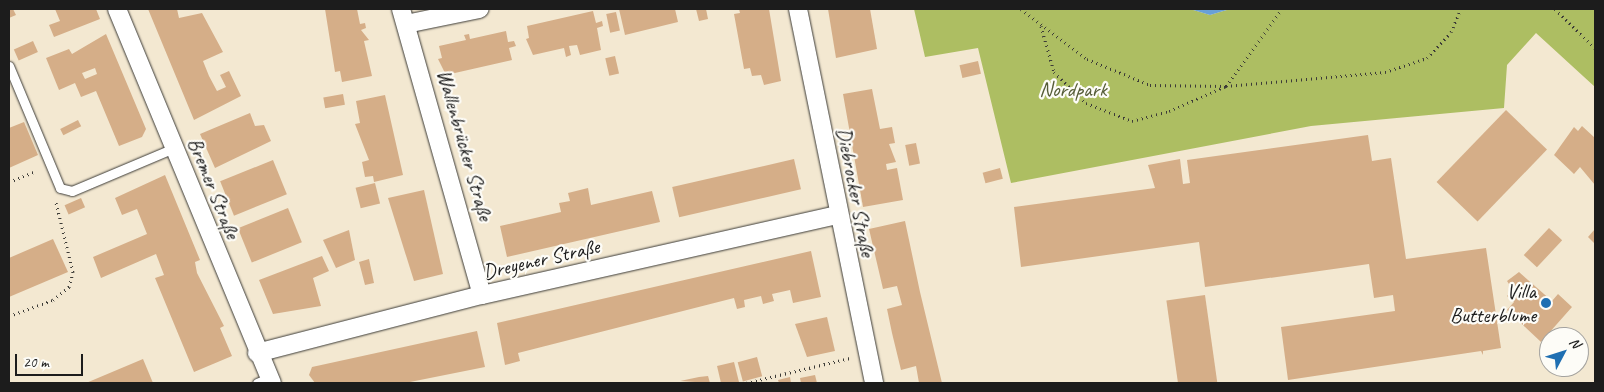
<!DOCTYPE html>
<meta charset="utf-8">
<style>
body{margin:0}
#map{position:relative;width:1604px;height:392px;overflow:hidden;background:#f3e8d1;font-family:Caveat,sans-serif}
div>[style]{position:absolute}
.green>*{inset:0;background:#adbe62}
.water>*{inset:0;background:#68a0d6}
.building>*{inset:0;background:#d5ae88;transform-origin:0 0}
.path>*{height:3px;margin-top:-1.5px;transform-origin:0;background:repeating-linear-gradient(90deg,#3c3b37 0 1px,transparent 0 5px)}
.roads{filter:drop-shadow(0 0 1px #3c3b37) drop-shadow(0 0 1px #3c3b37)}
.service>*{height:9px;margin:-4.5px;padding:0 4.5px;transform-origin:4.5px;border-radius:4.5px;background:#fff}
.minor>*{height:18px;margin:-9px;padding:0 9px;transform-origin:9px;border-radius:9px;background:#fff}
.dots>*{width:14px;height:14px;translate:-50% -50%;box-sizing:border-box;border:2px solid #fdfcf7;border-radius:50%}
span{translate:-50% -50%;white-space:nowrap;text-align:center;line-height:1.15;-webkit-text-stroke:4.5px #fdfcf7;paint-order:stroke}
.park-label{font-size:21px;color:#565d38}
.street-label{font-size:21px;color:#1c1c1c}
.poi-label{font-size:21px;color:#1c1c1c}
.right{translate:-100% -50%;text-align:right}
.frame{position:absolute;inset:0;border:10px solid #1c1c1c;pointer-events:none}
.north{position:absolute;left:1539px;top:327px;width:50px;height:50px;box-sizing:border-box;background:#fdfcf7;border:1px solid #a3a29f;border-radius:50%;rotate:50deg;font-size:14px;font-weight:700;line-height:20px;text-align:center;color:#1c1c1c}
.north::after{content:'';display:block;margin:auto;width:18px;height:22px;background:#1f6fb2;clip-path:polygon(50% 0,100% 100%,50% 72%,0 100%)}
.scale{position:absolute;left:15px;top:354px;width:68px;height:22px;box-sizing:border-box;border:2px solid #1c1c1c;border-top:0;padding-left:6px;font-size:15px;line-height:18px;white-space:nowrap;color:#1c1c1c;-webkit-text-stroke:4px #fdfcf7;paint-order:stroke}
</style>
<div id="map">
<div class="green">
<i style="clip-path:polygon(914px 9px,1190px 9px,1210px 15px,1230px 9px,1595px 9px,1595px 87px,1536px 33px,1507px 65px,1504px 108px,1311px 126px,1011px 183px,978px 48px,925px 57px)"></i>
</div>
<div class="water">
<i style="clip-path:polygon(1190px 9px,1230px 9px,1210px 15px)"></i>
</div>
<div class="building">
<i style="clip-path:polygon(9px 9px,13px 9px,16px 15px,9px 18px)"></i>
<i style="clip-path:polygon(55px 9px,96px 9px,100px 19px,54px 37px,49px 25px,60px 21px)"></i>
<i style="clip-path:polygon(148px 9px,177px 9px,179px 18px,202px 13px,223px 52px,203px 61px,209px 76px,217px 91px,226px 87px,220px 75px,229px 71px,241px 96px,194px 120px)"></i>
<i style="clip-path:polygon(325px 9px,357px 9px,360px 24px,365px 23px,366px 28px,361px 30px,369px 40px,364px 41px,372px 76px,342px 82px,340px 71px,335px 72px)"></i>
<i style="clip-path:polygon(619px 9px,675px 9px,678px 22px,625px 35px)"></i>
<i style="clip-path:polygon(696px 9px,706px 9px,708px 19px,699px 21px)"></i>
<i style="clip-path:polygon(739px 9px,769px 9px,781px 81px,764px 85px,761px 75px,752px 76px,750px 68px,744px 69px,734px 14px,740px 13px)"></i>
<i style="clip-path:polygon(828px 9px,870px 9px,877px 49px,836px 58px)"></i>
<i style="clip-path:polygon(593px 11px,596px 23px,602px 21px,603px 26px,597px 28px,601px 50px,580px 55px,577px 45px,569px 46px,571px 55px,566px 57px,564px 48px,533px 55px,526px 39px,529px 38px,527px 26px)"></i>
<i style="left:616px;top:12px;width:19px;height:10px;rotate:78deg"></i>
<i style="clip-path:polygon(506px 31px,508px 42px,514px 41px,516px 46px,509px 48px,512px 60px,446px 75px,438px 59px,442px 58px,439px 46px,466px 40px,464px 35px,469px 34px,470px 39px)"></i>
<i style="clip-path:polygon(evenodd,106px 34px,146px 129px,142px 137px,119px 146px,96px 91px,81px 97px,75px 83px,59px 90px,46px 58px,69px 49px,72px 54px,106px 34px,95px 68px,97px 74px,85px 79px,82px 73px,95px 68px)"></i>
<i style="left:33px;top:41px;width:12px;height:21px;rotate:66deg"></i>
<i style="left:615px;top:56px;width:18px;height:10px;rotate:77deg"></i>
<i style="left:978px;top:61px;width:13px;height:19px;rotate:77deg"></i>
<i style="clip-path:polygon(872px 89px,880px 129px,892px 127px,895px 143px,889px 144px,896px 162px,886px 164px,887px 170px,897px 168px,903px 200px,863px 207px,843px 94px)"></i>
<i style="left:343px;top:94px;width:11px;height:20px;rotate:80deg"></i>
<i style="clip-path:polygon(385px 95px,403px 175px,374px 182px,373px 176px,365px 177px,362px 162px,369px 160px,355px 124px,360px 123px,356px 101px)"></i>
<i style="left:1506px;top:110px;width:57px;height:100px;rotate:44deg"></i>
<i style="clip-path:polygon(250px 113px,255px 126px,264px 125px,271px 141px,215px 168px,200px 134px)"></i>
<i style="left:78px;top:120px;width:7px;height:20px;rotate:63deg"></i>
<i style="clip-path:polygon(24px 122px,38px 155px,9px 168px,9px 128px)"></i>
<i style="clip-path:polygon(1582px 126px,1595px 138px,1595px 185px,1580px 167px,1574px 174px,1554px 155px,1574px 127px,1578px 131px)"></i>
<i style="clip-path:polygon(1368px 135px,1372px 161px,1391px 158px,1406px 259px,1486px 248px,1501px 348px,1483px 351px,1483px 355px,1481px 351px,1288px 380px,1281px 327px,1395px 311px,1393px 295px,1374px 298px,1369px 264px,1205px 287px,1199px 242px,1021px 267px,1014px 207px,1155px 188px,1148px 165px,1180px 159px,1183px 184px,1190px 183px,1187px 160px)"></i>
<i style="left:916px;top:143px;width:21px;height:11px;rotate:79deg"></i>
<i style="left:794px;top:159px;width:31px;height:125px;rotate:77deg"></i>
<i style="left:273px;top:160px;width:37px;height:57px;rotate:68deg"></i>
<i style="left:1000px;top:168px;width:11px;height:18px;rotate:75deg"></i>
<i style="clip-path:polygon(165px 175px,200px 260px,195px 262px,197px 273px,224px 326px,220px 328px,232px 356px,194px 372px,155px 278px,164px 275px,156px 254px,101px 278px,93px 257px,147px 234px,137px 209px,122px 215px,115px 198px)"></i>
<i style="left:375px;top:183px;width:21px;height:20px;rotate:76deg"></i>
<i style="clip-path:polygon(588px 188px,591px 205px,652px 191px,660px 222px,507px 257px,500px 226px,561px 212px,559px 203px,570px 201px,568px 193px)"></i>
<i style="clip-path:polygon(424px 190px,443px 274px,414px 281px,388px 198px)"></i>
<i style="left:81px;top:198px;width:10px;height:18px;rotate:66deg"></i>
<i style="left:288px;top:208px;width:37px;height:54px;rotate:68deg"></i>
<i style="clip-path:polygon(905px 221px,920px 292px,942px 383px,919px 383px,916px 366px,901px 370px,892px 333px,887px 309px,902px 305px,897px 286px,883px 289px,869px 229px)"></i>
<i style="left:1549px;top:228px;width:18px;height:37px;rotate:43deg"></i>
<i style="clip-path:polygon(1595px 229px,1595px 244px,1588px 237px)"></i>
<i style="clip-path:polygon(349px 230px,355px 260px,336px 268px,323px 240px)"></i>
<i style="clip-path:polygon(53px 239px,68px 272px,9px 297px,9px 258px)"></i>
<i style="clip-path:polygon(811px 251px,821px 297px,793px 303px,790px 290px,772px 294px,774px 301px,763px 304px,761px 296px,744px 300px,745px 307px,737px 309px,734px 298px,518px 353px,520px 361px,505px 365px,497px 323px)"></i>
<i style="clip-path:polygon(322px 256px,329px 271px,313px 278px,321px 306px,273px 314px,259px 280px)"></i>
<i style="clip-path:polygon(369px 259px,374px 283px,365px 285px,359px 262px)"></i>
<i style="clip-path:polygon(1519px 272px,1552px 301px,1558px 294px,1572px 307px,1541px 342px,1507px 310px,1514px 302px,1507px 296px,1513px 290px,1507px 281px)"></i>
<i style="left:1205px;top:295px;width:89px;height:39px;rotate:82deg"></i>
<i style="clip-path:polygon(827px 317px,835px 351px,807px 357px,795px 324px)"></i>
<i style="clip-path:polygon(477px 331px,485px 367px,405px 383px,315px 383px,309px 375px,312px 367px)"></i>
<i style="left:757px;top:357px;width:20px;height:20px;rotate:75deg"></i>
<i style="clip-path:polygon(143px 359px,153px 383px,86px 383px)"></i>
<i style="clip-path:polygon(734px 362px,739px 382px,721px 383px,717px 366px)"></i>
<i style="clip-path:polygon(815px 375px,817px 383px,801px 383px,800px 378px)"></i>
<i style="clip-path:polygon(708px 376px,710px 383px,680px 381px,699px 377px)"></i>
<i style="clip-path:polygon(790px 377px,791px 383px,779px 383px,778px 380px)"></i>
</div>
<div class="path">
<i style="left:1021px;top:9px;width:83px;rotate:37.1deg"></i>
<i style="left:1087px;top:59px;width:68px;rotate:22.4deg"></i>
<i style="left:1150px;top:85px;width:76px;rotate:0.8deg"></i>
<i style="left:1226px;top:86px;width:160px;rotate:-5deg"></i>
<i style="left:1385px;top:72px;width:44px;rotate:-18.4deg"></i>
<i style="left:1427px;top:58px;width:35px;rotate:-47deg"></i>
<i style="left:1451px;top:32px;width:25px;rotate:-67deg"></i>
<i style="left:1555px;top:9px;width:56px;rotate:44.3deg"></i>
<i style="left:1041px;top:26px;width:48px;rotate:74.2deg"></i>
<i style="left:1054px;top:72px;width:45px;rotate:44.1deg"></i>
<i style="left:1086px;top:103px;width:49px;rotate:21.4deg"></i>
<i style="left:1132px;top:121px;width:38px;rotate:-15deg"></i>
<i style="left:1169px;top:111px;width:62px;rotate:-23.7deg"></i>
<i style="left:1226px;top:86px;width:95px;rotate:-54deg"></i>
<i style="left:9px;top:182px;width:29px;rotate:-22deg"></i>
<i style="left:9px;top:316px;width:47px;rotate:-20deg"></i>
<i style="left:53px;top:300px;width:21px;rotate:-39deg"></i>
<i style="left:69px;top:287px;width:16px;rotate:-75deg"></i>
<i style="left:73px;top:272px;width:72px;rotate:-103.7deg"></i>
<i style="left:746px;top:383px;width:107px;rotate:-13.5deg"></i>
</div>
<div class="roads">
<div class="service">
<i style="left:9px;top:66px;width:132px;rotate:67.3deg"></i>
<i style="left:60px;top:188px;width:12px;rotate:14deg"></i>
<i style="left:72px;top:191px;width:111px;rotate:-22.9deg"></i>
<i style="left:257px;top:383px;width:13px;rotate:-23deg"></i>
</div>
<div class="minor">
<i style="left:117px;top:9px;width:405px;rotate:67.5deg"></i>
<i style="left:401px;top:9px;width:297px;rotate:74.2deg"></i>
<i style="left:798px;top:9px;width:382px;rotate:78.5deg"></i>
<i style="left:406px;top:24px;width:75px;rotate:-11.6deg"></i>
<i style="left:257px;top:353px;width:232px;rotate:-14.5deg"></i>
<i style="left:482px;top:295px;width:364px;rotate:-12.7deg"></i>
</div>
</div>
<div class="dots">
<i style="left:1546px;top:303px;background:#1f6fb2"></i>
</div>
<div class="park-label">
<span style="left:1073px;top:89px">Nordpark</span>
</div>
<div class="street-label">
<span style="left:465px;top:145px;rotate:74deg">Wallenbrücker Straße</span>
<span style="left:214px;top:188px;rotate:68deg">Bremer Straße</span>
<span style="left:856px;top:192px;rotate:79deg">Diebrocker Straße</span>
<span style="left:541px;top:259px;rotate:-13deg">Dreyener Straße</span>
</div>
<div class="poi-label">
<span class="right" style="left:1536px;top:303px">Villa<br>Butterblume</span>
</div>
<div class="frame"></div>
<div class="north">N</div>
<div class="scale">20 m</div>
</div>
